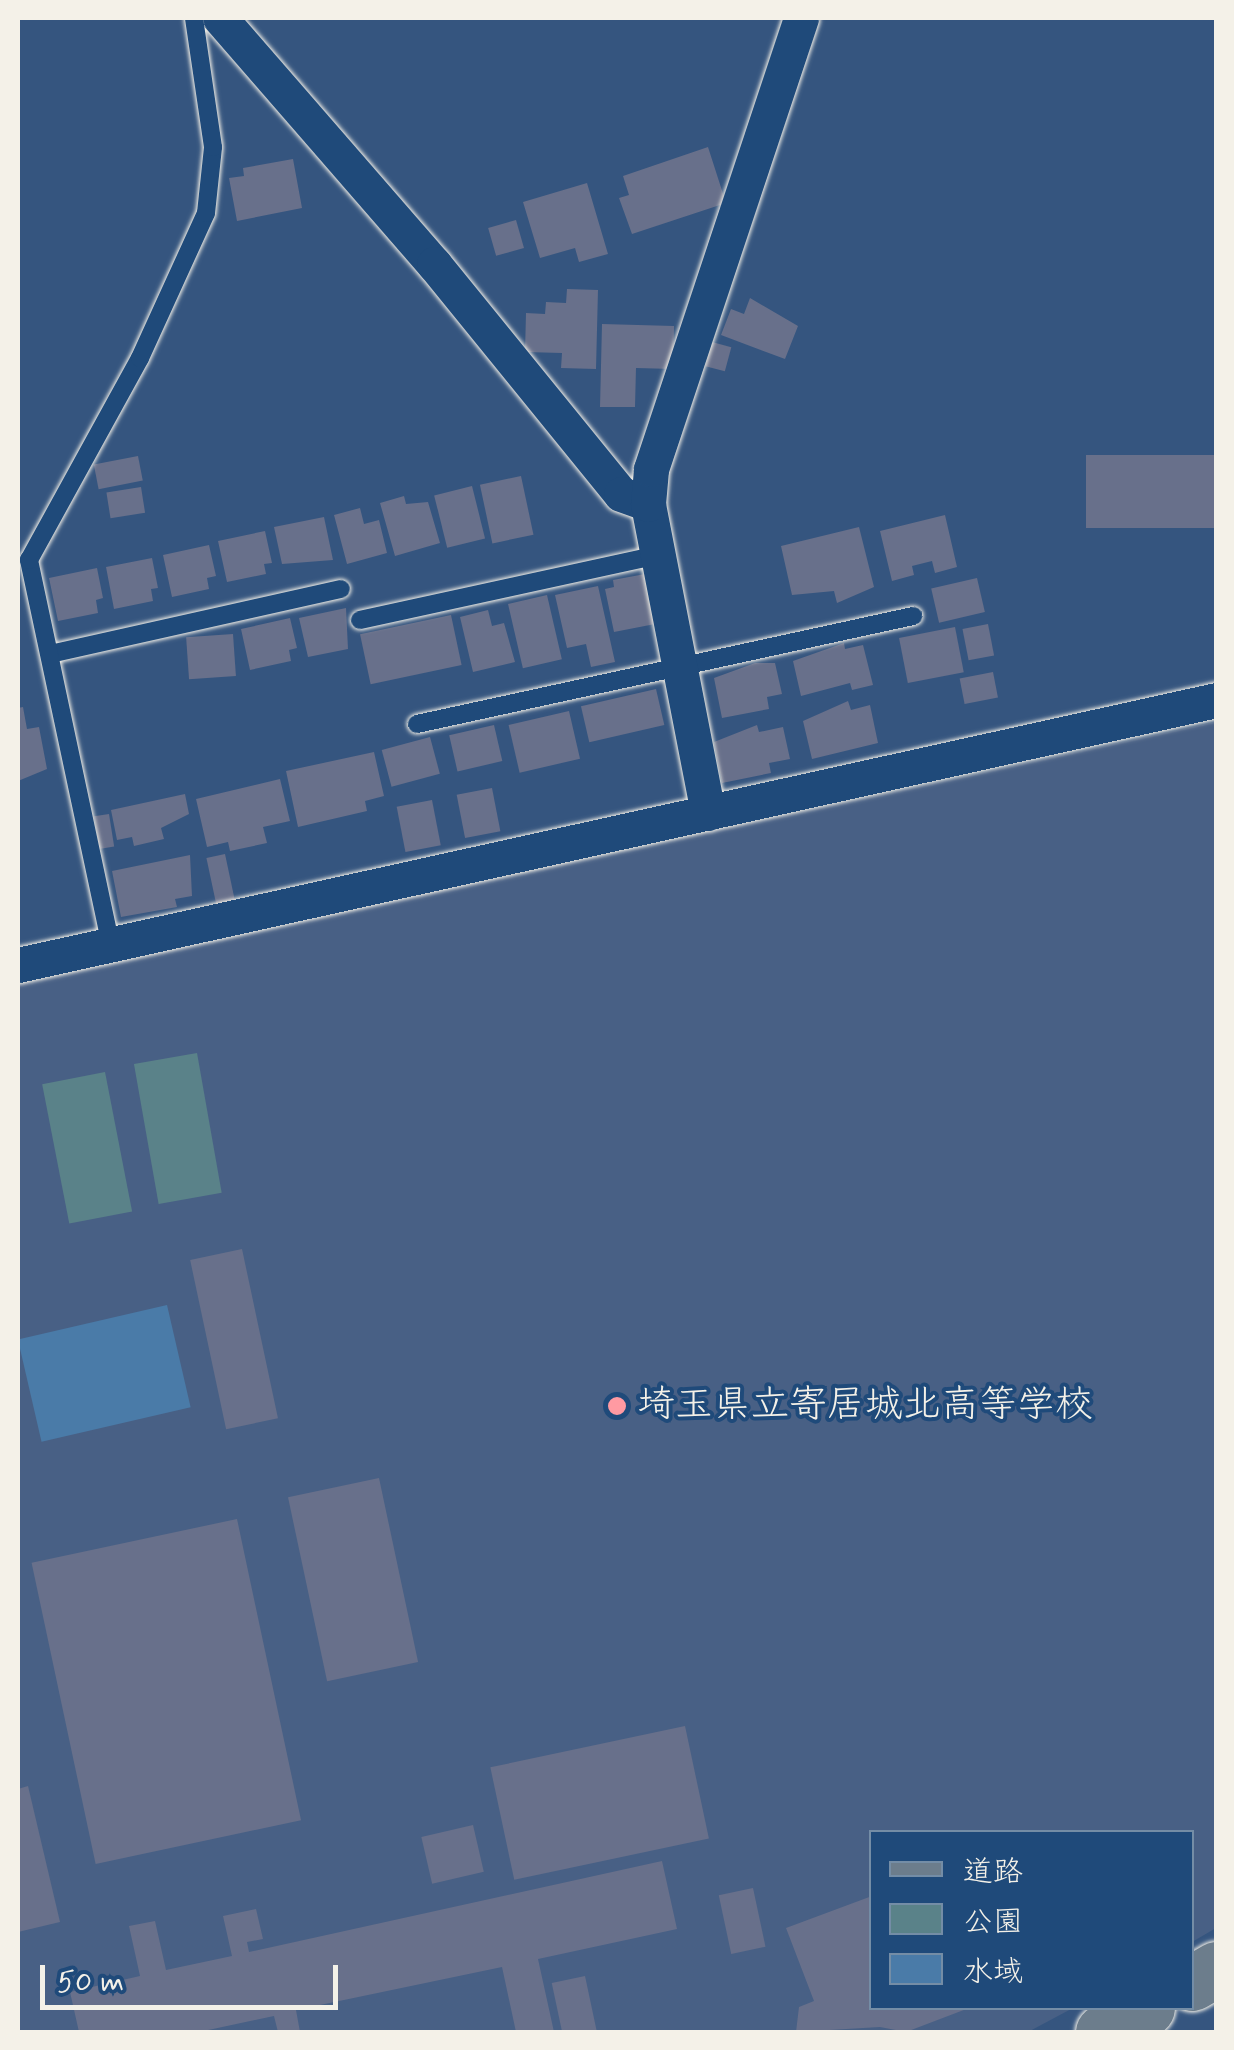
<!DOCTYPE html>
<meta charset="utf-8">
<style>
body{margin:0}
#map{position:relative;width:1234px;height:2050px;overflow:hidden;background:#35557f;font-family:Mynerve,"Klee One",sans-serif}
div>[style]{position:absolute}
.built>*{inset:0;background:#486085}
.green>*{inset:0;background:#5a8289;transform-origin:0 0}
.water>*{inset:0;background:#4a7ba8;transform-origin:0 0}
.building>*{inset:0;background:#68708b;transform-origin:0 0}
.roads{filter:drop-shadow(0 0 2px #f4f1e8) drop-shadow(0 0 2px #f4f1e8)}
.service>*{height:18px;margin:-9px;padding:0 9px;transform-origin:9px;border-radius:9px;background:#1f4a7a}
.minor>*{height:35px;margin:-17.5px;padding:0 17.5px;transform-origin:17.5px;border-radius:17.5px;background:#1f4a7a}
.primary>*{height:55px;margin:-27.5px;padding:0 27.5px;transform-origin:27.5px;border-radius:27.5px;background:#6c7d8c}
.dots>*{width:28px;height:28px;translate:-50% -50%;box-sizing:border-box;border:5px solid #1f4a7a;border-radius:50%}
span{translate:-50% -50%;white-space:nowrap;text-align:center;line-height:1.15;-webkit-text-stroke:8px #1f4a7a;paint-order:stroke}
.poi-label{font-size:38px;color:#f4f1e8}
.left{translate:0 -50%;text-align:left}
.frame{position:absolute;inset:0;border:20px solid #f4f1e8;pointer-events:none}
.legend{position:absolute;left:869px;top:1830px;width:325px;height:180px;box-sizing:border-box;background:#1f4a7a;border:2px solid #748da6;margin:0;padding:12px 18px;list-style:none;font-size:30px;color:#f4f1e8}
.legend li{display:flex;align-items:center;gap:20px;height:50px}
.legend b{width:50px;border:2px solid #748da6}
.scale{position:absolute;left:40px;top:1965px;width:298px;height:45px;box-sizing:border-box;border:5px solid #f4f1e8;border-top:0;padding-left:12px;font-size:30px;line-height:35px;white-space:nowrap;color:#f4f1e8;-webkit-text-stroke:8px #1f4a7a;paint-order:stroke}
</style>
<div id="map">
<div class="built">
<i style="clip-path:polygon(1216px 722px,1216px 1928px,1192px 1942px,1192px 1832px,872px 1832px,872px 2008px,1073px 2008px,1028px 2032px,18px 2032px,18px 980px)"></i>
</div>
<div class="green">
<i style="left:197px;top:1053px;width:142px;height:64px;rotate:80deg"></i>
<i style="left:105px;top:1072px;width:142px;height:64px;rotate:79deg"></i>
</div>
<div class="water">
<i style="left:167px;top:1305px;width:105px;height:153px;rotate:77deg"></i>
</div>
<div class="building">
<i style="clip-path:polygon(708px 147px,726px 203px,632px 234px,619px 198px,629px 195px,623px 176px)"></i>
<i style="clip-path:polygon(293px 159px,302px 208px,237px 221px,229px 178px,244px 176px,243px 168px)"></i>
<i style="clip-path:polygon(587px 183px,608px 254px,579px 262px,575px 248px,540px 258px,523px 202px)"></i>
<i style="left:516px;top:220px;width:29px;height:29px;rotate:74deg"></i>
<i style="clip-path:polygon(567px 289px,598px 290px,596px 369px,561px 368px,562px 353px,525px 352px,526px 313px,545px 314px,546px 302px,566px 303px)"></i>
<i style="clip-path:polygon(750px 298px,798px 326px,785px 359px,721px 335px,731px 309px,744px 314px)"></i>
<i style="clip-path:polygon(602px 324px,674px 326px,673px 369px,636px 368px,635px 407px,600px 407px)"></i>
<i style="left:712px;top:342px;width:20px;height:25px;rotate:15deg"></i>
<i style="left:1216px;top:455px;width:73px;height:130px;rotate:90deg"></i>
<i style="left:138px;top:456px;width:25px;height:45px;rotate:79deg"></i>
<i style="left:521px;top:476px;width:60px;height:42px;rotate:78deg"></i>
<i style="left:472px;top:486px;width:54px;height:39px;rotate:76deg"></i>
<i style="left:141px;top:487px;width:26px;height:35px;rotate:81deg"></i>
<i style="clip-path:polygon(404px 496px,406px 504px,428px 502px,440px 543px,395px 556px,380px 503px)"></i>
<i style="clip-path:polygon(360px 508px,364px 524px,379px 520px,387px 553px,347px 564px,334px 515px)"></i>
<i style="clip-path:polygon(945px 515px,957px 567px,935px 573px,932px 561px,912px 566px,914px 575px,892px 581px,880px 531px)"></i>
<i style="clip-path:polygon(324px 517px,333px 560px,282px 564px,274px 527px)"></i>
<i style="clip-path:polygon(859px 527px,874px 587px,837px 603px,834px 591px,792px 595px,781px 546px)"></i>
<i style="clip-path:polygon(265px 531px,272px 563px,264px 564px,266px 574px,227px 582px,218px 541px)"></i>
<i style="clip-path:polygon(209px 545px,216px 576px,207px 578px,209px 589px,172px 597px,163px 555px)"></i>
<i style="clip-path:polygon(152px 558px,158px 588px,151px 589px,153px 601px,114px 609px,106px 567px)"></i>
<i style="clip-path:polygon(97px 568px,103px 598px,96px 600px,98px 613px,58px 621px,49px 578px)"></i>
<i style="clip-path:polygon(645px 574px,655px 624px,614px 632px,605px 589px,614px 587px,613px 580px)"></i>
<i style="left:977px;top:578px;width:35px;height:47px;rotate:77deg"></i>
<i style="clip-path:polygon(598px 586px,615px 662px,591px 667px,586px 644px,567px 648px,555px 595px)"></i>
<i style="left:547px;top:595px;width:66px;height:40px;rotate:77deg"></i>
<i style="clip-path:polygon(346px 608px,348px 649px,308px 657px,299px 618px)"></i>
<i style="clip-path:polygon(488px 610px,492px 626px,504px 623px,515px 662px,473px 672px,460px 617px)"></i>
<i style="left:451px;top:615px;width:51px;height:93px;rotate:78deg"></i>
<i style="clip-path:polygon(290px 618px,297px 648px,289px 650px,291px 661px,250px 670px,241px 629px)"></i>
<i style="left:988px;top:624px;width:32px;height:26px;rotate:79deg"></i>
<i style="left:955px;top:627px;width:46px;height:57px;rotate:79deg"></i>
<i style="left:233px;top:634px;width:42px;height:47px;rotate:86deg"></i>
<i style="clip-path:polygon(844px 643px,845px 649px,863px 645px,873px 685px,852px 690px,850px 683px,801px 696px,793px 661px)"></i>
<i style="clip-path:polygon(755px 663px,775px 663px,782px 694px,767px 697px,769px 709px,722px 718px,714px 678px)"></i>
<i style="left:993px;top:672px;width:26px;height:34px;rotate:79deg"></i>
<i style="left:656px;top:689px;width:37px;height:77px;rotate:77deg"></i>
<i style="clip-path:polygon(848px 701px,851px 710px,870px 705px,878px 743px,812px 759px,803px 721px)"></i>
<i style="clip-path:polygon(23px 707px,27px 729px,39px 727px,47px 769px,18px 781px,18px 708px)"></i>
<i style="left:569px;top:711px;width:49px;height:62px;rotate:77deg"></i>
<i style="left:494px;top:725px;width:37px;height:46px;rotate:77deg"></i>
<i style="clip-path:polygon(757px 725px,759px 732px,783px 727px,790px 759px,769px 763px,771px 773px,722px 783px,714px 742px)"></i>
<i style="left:430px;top:737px;width:38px;height:50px;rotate:75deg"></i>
<i style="clip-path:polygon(374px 752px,384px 796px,365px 801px,367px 811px,298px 827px,286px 771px)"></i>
<i style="clip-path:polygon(280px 779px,290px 821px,263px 827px,267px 843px,230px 851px,228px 842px,207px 847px,196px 799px)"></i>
<i style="left:492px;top:788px;width:44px;height:36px;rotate:79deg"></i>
<i style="clip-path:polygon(185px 794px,189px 814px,161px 828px,164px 839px,134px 846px,132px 837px,117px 840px,111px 810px)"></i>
<i style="left:432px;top:800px;width:46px;height:36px;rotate:79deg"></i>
<i style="left:109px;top:814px;width:33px;height:15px;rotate:81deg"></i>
<i style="left:225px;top:854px;width:47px;height:19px;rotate:78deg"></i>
<i style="clip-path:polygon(190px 855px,192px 896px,175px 899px,177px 907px,121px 917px,112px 871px)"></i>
<i style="left:242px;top:1249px;width:173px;height:53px;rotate:78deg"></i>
<i style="left:379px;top:1478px;width:188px;height:93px;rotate:78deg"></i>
<i style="left:237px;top:1519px;width:308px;height:210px;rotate:78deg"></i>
<i style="left:685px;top:1726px;width:115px;height:199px;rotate:78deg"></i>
<i style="clip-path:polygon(28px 1786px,60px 1922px,18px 1932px,18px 1789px)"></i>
<i style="left:473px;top:1825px;width:48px;height:53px;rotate:77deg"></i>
<i style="clip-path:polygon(662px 1861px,677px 1929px,538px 1959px,554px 2032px,516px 2032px,502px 1967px,296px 2010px,300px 2032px,278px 2032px,274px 2016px,199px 2032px,79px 2032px,70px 1992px,140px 1976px,129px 1926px,155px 1921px,166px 1970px,232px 1956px,223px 1916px,256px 1909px,263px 1939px,247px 1942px,249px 1952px)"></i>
<i style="left:753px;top:1888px;width:60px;height:35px;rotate:78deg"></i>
<i style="clip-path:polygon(872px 1896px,872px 2008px,969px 2008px,906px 2032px,880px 2027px,796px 2032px,799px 2007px,814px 2001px,786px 1928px)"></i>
<i style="left:585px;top:1976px;width:57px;height:34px;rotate:78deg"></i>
</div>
<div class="roads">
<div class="service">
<i style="left:360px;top:620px;width:305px;rotate:-12.3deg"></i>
<i style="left:50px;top:654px;width:298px;rotate:-12.6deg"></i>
<i style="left:417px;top:724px;width:508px;rotate:-12.28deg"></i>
<i style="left:111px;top:946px;width:395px;rotate:-102deg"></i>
<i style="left:29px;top:560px;width:230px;rotate:-61.2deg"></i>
<i style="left:140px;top:358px;width:159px;rotate:-65.5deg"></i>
<i style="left:206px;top:213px;width:66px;rotate:-83.9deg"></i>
<i style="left:213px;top:147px;width:130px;rotate:-98.4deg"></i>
</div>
<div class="minor">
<i style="left:220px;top:18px;width:326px;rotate:49deg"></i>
<i style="left:434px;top:264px;width:296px;rotate:50.9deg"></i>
<i style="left:621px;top:494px;width:29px;rotate:20deg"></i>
<i style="left:708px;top:813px;width:315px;rotate:-101deg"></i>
<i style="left:648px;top:504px;width:35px;rotate:-85deg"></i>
<i style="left:651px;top:469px;width:475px;rotate:-71.6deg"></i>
<i style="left:18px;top:965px;width:1227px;rotate:-12.47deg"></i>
</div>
<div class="primary">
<i style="left:1192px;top:1983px;width:28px;rotate:-30deg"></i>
<i style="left:1103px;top:2032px;width:50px;rotate:-28.6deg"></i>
</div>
</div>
<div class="dots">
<i style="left:617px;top:1406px;background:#ff9aa2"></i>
</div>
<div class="poi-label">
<span class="left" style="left:637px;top:1406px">埼玉県立寄居城北高等学校</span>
</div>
<div class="frame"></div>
<ul class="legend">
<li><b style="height:12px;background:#6c7d8c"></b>道路</li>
<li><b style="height:28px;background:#5a8289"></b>公園</li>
<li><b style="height:28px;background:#4a7ba8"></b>水域</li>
</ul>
<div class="scale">50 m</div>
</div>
